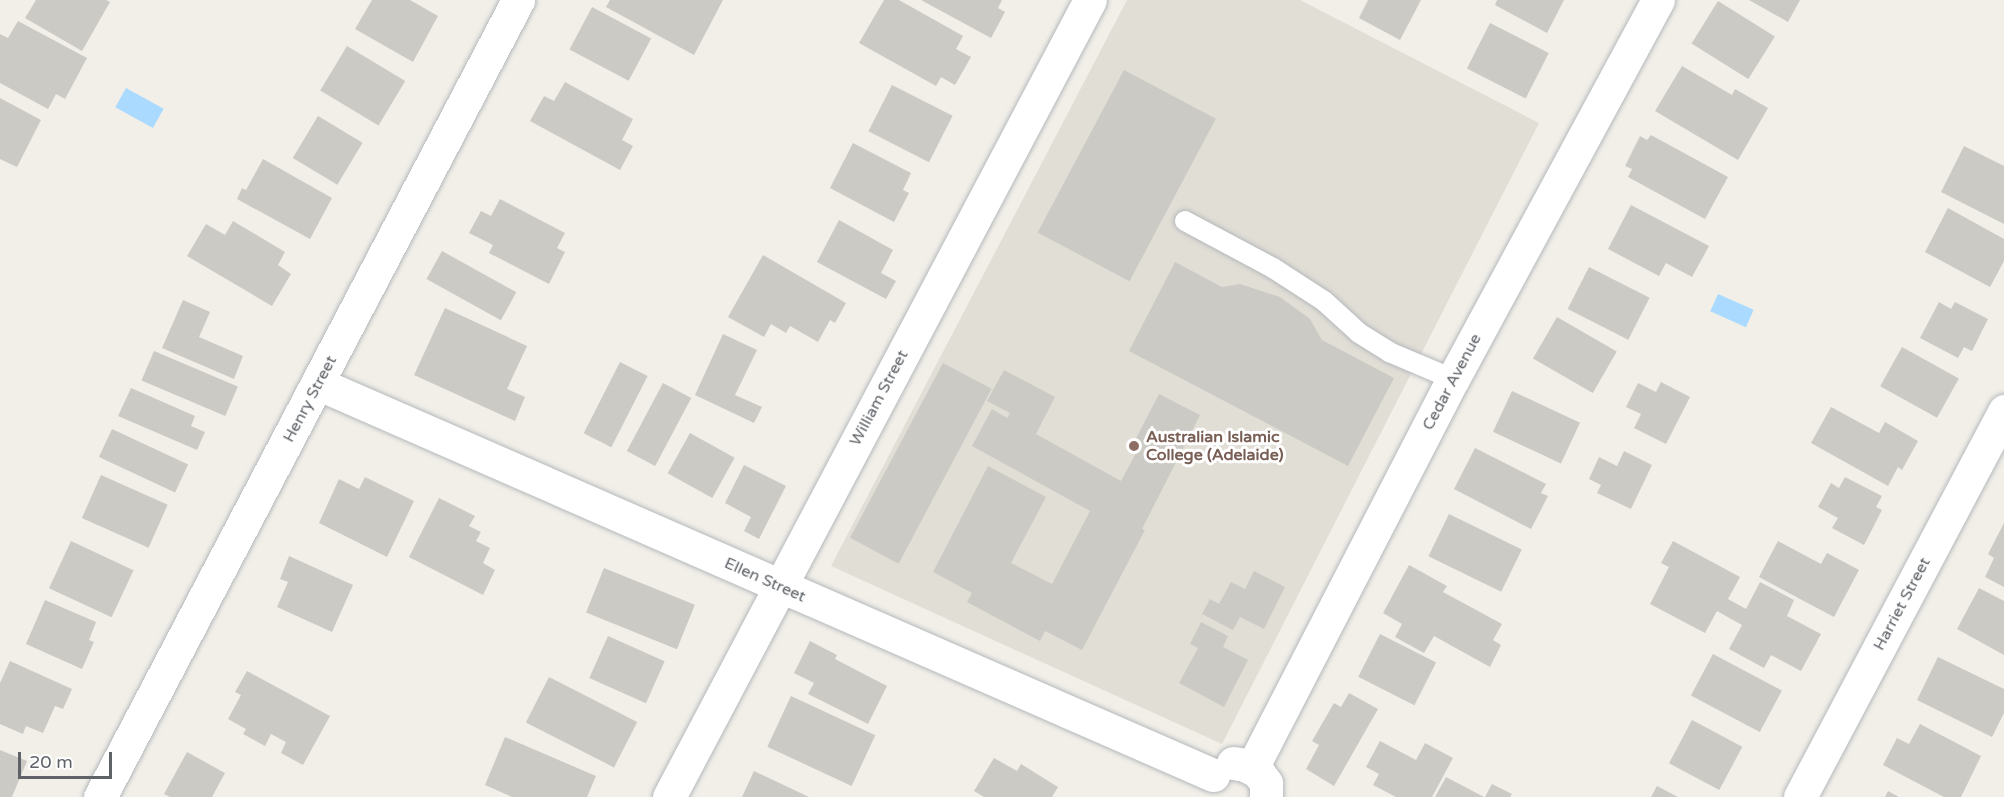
<!DOCTYPE html>
<style>
body{margin:0}
#map{position:relative;width:2004px;height:797px;overflow:hidden;background:#f1efe8;font-family:"Varela Round",sans-serif}
div>[style]{position:absolute}
.education>*{inset:0;background:#e1ded6}
.water>*{inset:0;background:#aadaff;transform-origin:0 0}
.building>*{inset:0;background:#cccac5;transform-origin:0 0}
.roads{filter:drop-shadow(0 0 2px #b5b8bc) drop-shadow(0 0 2px #b5b8bc)}
.service>*{height:20px;margin:-10px;padding:0 10px;transform-origin:10px;border-radius:10px;background:#fff}
.minor>*{height:33px;margin:-16.5px;padding:0 16.5px;transform-origin:16.5px;border-radius:16.5px;background:#fff}
.dots>*{width:16px;height:16px;translate:-50% -50%;box-sizing:border-box;border:3px solid #fff;border-radius:50%}
span{translate:-50% -50%;white-space:nowrap;text-align:center;line-height:1.15;-webkit-text-stroke:6px #fff;paint-order:stroke}
.street-label{font-size:16px;color:#5f6368}
.education-label{font-size:16px;color:#785e54;font-weight:700}
.left{translate:0 -50%;text-align:left}
.scale{position:absolute;left:18px;top:752px;width:94px;height:27px;box-sizing:border-box;border:3px solid #5f6368;border-top:0;padding-left:8px;font-size:18px;line-height:21px;white-space:nowrap;color:#5f6368;-webkit-text-stroke:4px #fff;paint-order:stroke}
</style>
<div id="map">
<div class="education">
<i style="clip-path:polygon(1127px 0,1300px 0,1539px 123px,1222px 744px,831px 566px)"></i>
</div>
<div class="water">
<i style="left:126px;top:88px;width:43px;height:22px;rotate:29deg"></i>
<i style="left:1718px;top:294px;width:39px;height:19px;rotate:24deg"></i>
</div>
<div class="building">
<i style="clip-path:polygon(36px 0,106px 0,110px 2px,82px 51px,25px 18px)"></i>
<i style="clip-path:polygon(372px 0,410px 0,438px 16px,413px 62px,355px 29px)"></i>
<i style="clip-path:polygon(610px 0,723px 0,694px 55px,606px 7px)"></i>
<i style="clip-path:polygon(884px 0,899px 0,963px 36px,956px 49px,971px 57px,955px 85px,941px 77px,936px 86px,859px 43px)"></i>
<i style="clip-path:polygon(921px 0,1002px 0,998px 8px,1005px 12px,991px 38px)"></i>
<i style="clip-path:polygon(1368px 0,1421px 0,1400px 40px,1359px 18px)"></i>
<i style="clip-path:polygon(1497px 0,1564px 0,1547px 33px,1495px 5px)"></i>
<i style="clip-path:polygon(1749px 0,1800px 0,1788px 22px)"></i>
<i style="left:1718px;top:1px;width:67px;height:50px;rotate:32deg"></i>
<i style="left:592px;top:7px;width:67px;height:48px;rotate:28deg"></i>
<i style="clip-path:polygon(18px 21px,87px 58px,65px 99px,56px 94px,48px 109px,0 83px,0 34px,8px 38px)"></i>
<i style="left:1490px;top:23px;width:66px;height:51px;rotate:27deg"></i>
<i style="left:347px;top:46px;width:68px;height:52px;rotate:31deg"></i>
<i style="clip-path:polygon(1682px 66px,1732px 95px,1735px 89px,1768px 108px,1738px 160px,1655px 111px)"></i>
<i style="left:1124px;top:70px;width:104px;height:184px;rotate:28deg"></i>
<i style="clip-path:polygon(565px 82px,633px 119px,622px 140px,633px 146px,620px 170px,530px 121px,544px 96px,554px 101px)"></i>
<i style="left:892px;top:85px;width:68px;height:52px;rotate:27deg"></i>
<i style="clip-path:polygon(0 98px,41px 120px,17px 167px,0 159px)"></i>
<i style="left:318px;top:116px;width:52px;height:49px;rotate:31deg"></i>
<i style="clip-path:polygon(1651px 135px,1728px 177px,1705px 219px,1628px 177px,1632px 169px,1625px 166px,1640px 136px,1647px 140px)"></i>
<i style="clip-path:polygon(853px 143px,911px 173px,903px 190px,909px 193px,894px 222px,830px 188px)"></i>
<i style="clip-path:polygon(1964px 146px,2004px 166px,2004px 224px,1941px 192px)"></i>
<i style="clip-path:polygon(263px 159px,332px 198px,310px 239px,237px 199px,242px 188px,246px 190px)"></i>
<i style="clip-path:polygon(500px 199px,565px 233px,557px 248px,565px 252px,549px 284px,489px 253px,493px 245px,469px 233px,481px 211px,491px 216px)"></i>
<i style="clip-path:polygon(1631px 205px,1709px 246px,1692px 277px,1666px 263px,1659px 276px,1608px 249px)"></i>
<i style="clip-path:polygon(1948px 208px,2004px 239px,2004px 261px,1990px 287px,1925px 252px)"></i>
<i style="clip-path:polygon(839px 220px,893px 250px,881px 273px,896px 281px,886px 299px,817px 262px)"></i>
<i style="clip-path:polygon(233px 221px,285px 252px,278px 265px,291px 274px,272px 306px,187px 256px,206px 224px,225px 235px)"></i>
<i style="left:442px;top:251px;width:85px;height:32px;rotate:29deg"></i>
<i style="clip-path:polygon(763px 255px,846px 303px,835px 323px,830px 320px,818px 342px,790px 326px,786px 333px,771px 324px,764px 337px,728px 317px)"></i>
<i style="clip-path:polygon(1175px 262px,1222px 287px,1240px 284px,1280px 297px,1310px 319px,1322px 340px,1394px 378px,1348px 466px,1129px 351px)"></i>
<i style="left:1589px;top:267px;width:68px;height:47px;rotate:27deg"></i>
<i style="clip-path:polygon(183px 300px,210px 312px,199px 337px,243px 356px,234px 379px,162px 348px)"></i>
<i style="clip-path:polygon(1939px 302px,1951px 309px,1955px 302px,1988px 319px,1972px 351px,1964px 347px,1958px 358px,1920px 338px)"></i>
<i style="clip-path:polygon(445px 308px,527px 346px,507px 389px,525px 397px,515px 421px,414px 375px)"></i>
<i style="left:1557px;top:317px;width:69px;height:48px;rotate:30deg"></i>
<i style="clip-path:polygon(723px 334px,757px 350px,735px 395px,762px 407px,754px 423px,695px 395px)"></i>
<i style="left:1902px;top:347px;width:65px;height:45px;rotate:29deg"></i>
<i style="left:154px;top:351px;width:91px;height:32px;rotate:23deg"></i>
<i style="left:620px;top:362px;width:31px;height:80px;rotate:27deg"></i>
<i style="left:943px;top:363px;width:55px;height:198px;rotate:28deg"></i>
<i style="clip-path:polygon(1004px 370px,1055px 397px,1036px 434px,1121px 481px,1136px 453px,1130px 450px,1159px 394px,1200px 415px,1142px 529px,1145px 530px,1082px 650px,1045px 631px,1040px 641px,967px 602px,972px 593px,933px 572px,988px 466px,1046px 497px,1011px 563px,1052px 584px,1090px 511px,972px 446px,992px 409px,1007px 418px,1010px 413px,987px 401px)"></i>
<i style="clip-path:polygon(1661px 382px,1690px 397px,1666px 444px,1634px 428px,1641px 414px,1626px 407px,1638px 383px,1656px 392px)"></i>
<i style="left:663px;top:383px;width:32px;height:77px;rotate:28deg"></i>
<i style="clip-path:polygon(131px 388px,195px 416px,191px 426px,205px 432px,197px 450px,118px 416px)"></i>
<i style="left:1512px;top:391px;width:75px;height:45px;rotate:25deg"></i>
<i style="clip-path:polygon(1831px 407px,1879px 433px,1885px 422px,1918px 441px,1902px 470px,1898px 467px,1888px 486px,1811px 443px)"></i>
<i style="left:112px;top:429px;width:84px;height:31px;rotate:25deg"></i>
<i style="left:690px;top:433px;width:51px;height:46px;rotate:29deg"></i>
<i style="clip-path:polygon(1475px 448px,1546px 484px,1541px 493px,1548px 496px,1531px 529px,1454px 489px)"></i>
<i style="clip-path:polygon(1624px 451px,1652px 465px,1631px 509px,1597px 493px,1601px 485px,1589px 479px,1599px 457px,1617px 466px)"></i>
<i style="clip-path:polygon(744px 465px,786px 486px,759px 539px,744px 531px,751px 517px,725px 503px)"></i>
<i style="left:101px;top:475px;width:73px;height:47px;rotate:24deg"></i>
<i style="clip-path:polygon(365px 477px,414px 501px,387px 557px,319px 523px,339px 479px,359px 489px)"></i>
<i style="clip-path:polygon(1845px 477px,1882px 496px,1876px 507px,1882px 510px,1864px 545px,1832px 528px,1838px 518px,1818px 507px,1831px 483px,1839px 488px)"></i>
<i style="clip-path:polygon(439px 498px,475px 516px,469px 526px,481px 532px,476px 541px,490px 548px,483px 563px,495px 570px,483px 595px,409px 557px)"></i>
<i style="left:1449px;top:514px;width:81px;height:47px;rotate:26deg"></i>
<i style="clip-path:polygon(2004px 523px,2004px 587px,1985px 577px,1994px 558px,1988px 554px)"></i>
<i style="left:71px;top:541px;width:69px;height:52px;rotate:25deg"></i>
<i style="clip-path:polygon(1673px 541px,1740px 577px,1728px 599px,1746px 609px,1760px 582px,1794px 600px,1787px 616px,1821px 634px,1801px 671px,1771px 655px,1764px 668px,1729px 649px,1742px 625px,1717px 611px,1705px 633px,1650px 604px,1669px 567px,1661px 563px)"></i>
<i style="clip-path:polygon(1778px 541px,1821px 564px,1827px 553px,1859px 570px,1834px 617px,1759px 577px)"></i>
<i style="clip-path:polygon(289px 556px,353px 585px,332px 632px,277px 607px,288px 582px,280px 579px)"></i>
<i style="clip-path:polygon(1409px 565px,1447px 586px,1443px 592px,1502px 624px,1493px 640px,1501px 645px,1490px 667px,1434px 636px,1424px 653px,1395px 637px,1402px 624px,1383px 613px)"></i>
<i style="left:604px;top:568px;width:98px;height:48px;rotate:22deg"></i>
<i style="clip-path:polygon(1254px 571px,1285px 587px,1264px 629px,1240px 617px,1233px 630px,1202px 614px,1210px 599px,1219px 604px,1231px 582px,1245px 589px)"></i>
<i style="clip-path:polygon(1979px 588px,2004px 601px,2004px 655px,1957px 629px)"></i>
<i style="clip-path:polygon(45px 600px,96px 622px,89px 640px,94px 642px,82px 669px,26px 644px)"></i>
<i style="clip-path:polygon(1201px 622px,1228px 636px,1223px 647px,1248px 660px,1224px 707px,1179px 683px,1198px 648px,1190px 644px)"></i>
<i style="left:1380px;top:634px;width:63px;height:48px;rotate:27deg"></i>
<i style="left:608px;top:636px;width:62px;height:46px;rotate:24deg"></i>
<i style="clip-path:polygon(810px 641px,837px 655px,835px 659px,887px 686px,868px 724px,808px 694px,814px 683px,794px 673px)"></i>
<i style="left:1713px;top:654px;width:78px;height:47px;rotate:28deg"></i>
<i style="clip-path:polygon(1938px 657px,2004px 689px,2004px 713px,1992px 737px,1917px 700px)"></i>
<i style="clip-path:polygon(10px 661px,72px 689px,63px 709px,55px 706px,43px 733px,26px 726px,23px 734px,0 724px,0 683px)"></i>
<i style="clip-path:polygon(247px 671px,330px 716px,303px 765px,281px 753px,286px 742px,271px 734px,265px 746px,243px 734px,246px 729px,228px 719px,241px 695px,235px 692px)"></i>
<i style="left:549px;top:677px;width:99px;height:51px;rotate:27deg"></i>
<i style="clip-path:polygon(1349px 693px,1378px 709px,1334px 786px,1306px 769px,1319px 745px,1312px 741px,1334px 703px,1341px 707px)"></i>
<i style="left:791px;top:696px;width:93px;height:56px;rotate:25deg"></i>
<i style="left:1692px;top:720px;width:57px;height:49px;rotate:28deg"></i>
<i style="clip-path:polygon(1920px 724px,1981px 756px,1961px 797px,1944px 797px,1883px 765px,1897px 738px,1909px 744px)"></i>
<i style="clip-path:polygon(505px 737px,596px 776px,587px 797px,512px 797px,485px 785px)"></i>
<i style="clip-path:polygon(1380px 741px,1416px 760px,1425px 743px,1453px 758px,1432px 797px,1396px 797px,1373px 785px,1379px 774px,1366px 767px)"></i>
<i style="clip-path:polygon(0 750px,27px 761px,12px 797px,0 797px)"></i>
<i style="clip-path:polygon(187px 752px,225px 773px,212px 797px,170px 797px,164px 794px)"></i>
<i style="clip-path:polygon(994px 758px,1017px 771px,1021px 764px,1058px 787px,1052px 797px,984px 797px,974px 791px)"></i>
<i style="clip-path:polygon(754px 771px,809px 797px,742px 797px)"></i>
<i style="clip-path:polygon(1446px 777px,1484px 797px,1435px 797px)"></i>
<i style="clip-path:polygon(1492px 784px,1512px 794px,1510px 797px,1485px 797px)"></i>
<i style="clip-path:polygon(1657px 786px,1678px 797px,1651px 797px)"></i>
<i style="clip-path:polygon(1888px 791px,1899px 797px,1885px 797px)"></i>
</div>
<div class="roads">
<div class="service">
<i style="left:1185px;top:221px;width:100px;rotate:28.1deg"></i>
<i style="left:1273px;top:268px;width:61px;rotate:32.9deg"></i>
<i style="left:1324px;top:301px;width:47px;rotate:42.4deg"></i>
<i style="left:1359px;top:333px;width:36px;rotate:32deg"></i>
<i style="left:1389px;top:352px;width:69px;rotate:22.9deg"></i>
</div>
<div class="minor">
<i style="left:319px;top:384px;width:976px;rotate:23.62deg"></i>
<i style="left:1233px;top:763px;width:12px;rotate:9deg"></i>
<i style="left:1245px;top:765px;width:15px;rotate:28deg"></i>
<i style="left:1258px;top:772px;width:14px;rotate:54deg"></i>
<i style="left:1266px;top:783px;width:14px;rotate:90deg"></i>
<i style="left:1252px;top:768px;width:438px;rotate:-62.7deg"></i>
<i style="left:1453px;top:379px;width:431px;rotate:-61.6deg"></i>
<i style="left:100px;top:797px;width:900px;rotate:-62.32deg"></i>
<i style="left:669px;top:797px;width:901px;rotate:-62.16deg"></i>
<i style="left:1800px;top:797px;width:437px;rotate:-62.1deg"></i>
</div>
</div>
<div class="dots">
<i style="left:1134px;top:446px;background:#8d6e63"></i>
</div>
<div class="street-label">
<span style="left:1452px;top:382px;rotate:-62deg">Cedar Avenue</span>
<span style="left:879px;top:398px;rotate:-62deg">William Street</span>
<span style="left:310px;top:399px;rotate:-62deg">Henry Street</span>
<span style="left:765px;top:580px;rotate:24deg">Ellen Street</span>
<span style="left:1902px;top:604px;rotate:-62deg">Harriet Street</span>
</div>
<div class="education-label">
<span class="left" style="left:1146px;top:446px">Australian Islamic<br>College (Adelaide)</span>
</div>
<div class="scale">20 m</div>
</div>
